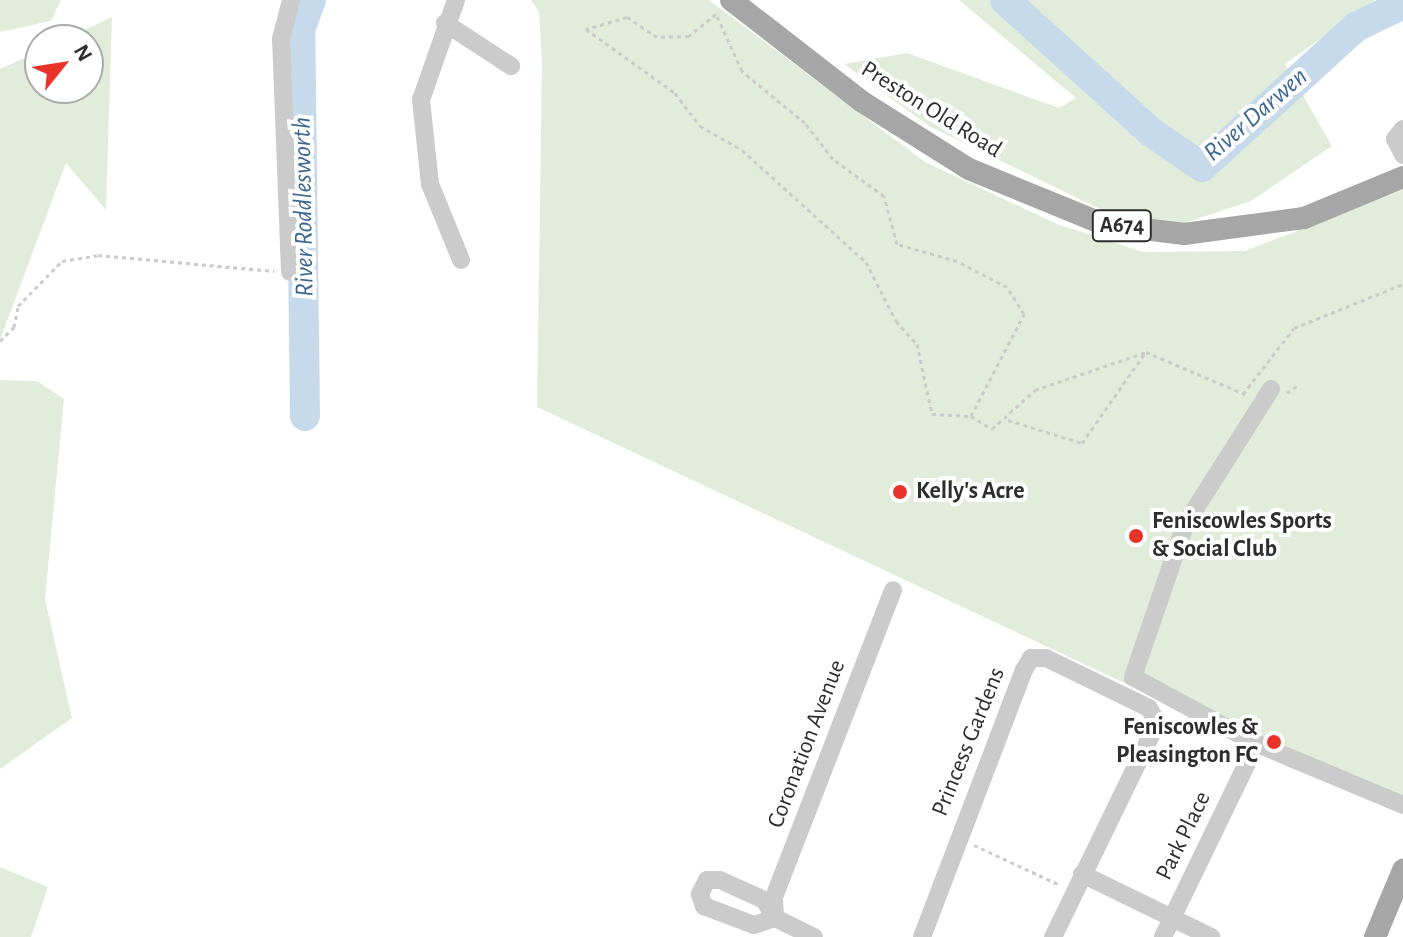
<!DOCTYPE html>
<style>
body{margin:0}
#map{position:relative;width:1403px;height:937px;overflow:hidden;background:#fff;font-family:"Alegreya Sans",sans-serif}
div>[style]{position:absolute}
.green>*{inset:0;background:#e2ecdb}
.river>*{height:30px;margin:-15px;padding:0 15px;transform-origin:15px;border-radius:15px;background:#c7daec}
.path>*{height:3px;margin-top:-1.5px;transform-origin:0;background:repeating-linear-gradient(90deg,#cbcbcb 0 4px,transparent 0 8px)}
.minor>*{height:18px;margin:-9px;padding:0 9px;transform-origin:9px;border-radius:9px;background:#cbcbcb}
.major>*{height:22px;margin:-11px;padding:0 11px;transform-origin:11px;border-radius:11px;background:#a6a6a6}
.dots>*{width:22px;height:22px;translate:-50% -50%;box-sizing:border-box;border:4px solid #fff;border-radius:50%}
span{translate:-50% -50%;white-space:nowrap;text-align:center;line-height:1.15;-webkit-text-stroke:8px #fff;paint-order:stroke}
.shield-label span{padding:2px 6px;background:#fff;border:2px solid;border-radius:6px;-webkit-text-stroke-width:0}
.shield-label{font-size:22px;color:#2e2e2e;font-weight:700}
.street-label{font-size:24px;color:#2e2e2e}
.poi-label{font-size:24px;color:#2e2e2e;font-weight:700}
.left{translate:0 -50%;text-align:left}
.right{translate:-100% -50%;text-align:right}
.water-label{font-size:26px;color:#3a6692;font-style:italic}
.north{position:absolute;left:24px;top:24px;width:80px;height:80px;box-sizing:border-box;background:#fff;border:2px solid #ababab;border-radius:50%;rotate:60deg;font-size:22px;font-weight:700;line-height:32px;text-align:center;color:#2e2e2e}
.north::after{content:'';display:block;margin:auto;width:28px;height:36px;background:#ea322b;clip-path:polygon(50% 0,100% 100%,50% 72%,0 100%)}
</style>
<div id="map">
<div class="green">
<i style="clip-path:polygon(0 0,61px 0,51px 21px,0 32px)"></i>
<i style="clip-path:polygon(531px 0,709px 0,925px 162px,1057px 224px,1143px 252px,1245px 251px,1403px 190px,1403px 814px,537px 407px,542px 62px,539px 12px)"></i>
<i style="clip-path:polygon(959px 0,1375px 0,1285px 64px,1332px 146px,1251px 201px,1182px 224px,1102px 210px,929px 126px,844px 64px,907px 53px,1059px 108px,1076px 98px)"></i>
<i style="clip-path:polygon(112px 17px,106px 210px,66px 163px,0 340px,0 69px,40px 51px,40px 88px,88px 88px,88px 40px,63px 40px)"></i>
<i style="clip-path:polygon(0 380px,37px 381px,64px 399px,45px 599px,72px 718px,0 769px)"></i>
<i style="clip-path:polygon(0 867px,48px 887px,31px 937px,0 937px)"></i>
</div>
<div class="river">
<i style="left:1005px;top:0;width:197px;rotate:42.1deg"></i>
<i style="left:1151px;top:132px;width:62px;rotate:34.5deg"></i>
<i style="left:1202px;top:167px;width:208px;rotate:-42.3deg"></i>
<i style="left:1356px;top:27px;width:52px;rotate:-26.1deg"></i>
<i style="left:305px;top:416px;width:386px;rotate:-90.7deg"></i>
<i style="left:300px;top:30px;width:32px;rotate:-70deg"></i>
</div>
<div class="path">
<i style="left:0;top:341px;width:20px;rotate:-45deg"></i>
<i style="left:14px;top:327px;width:21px;rotate:-79deg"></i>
<i style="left:18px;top:306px;width:63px;rotate:-45.6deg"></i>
<i style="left:62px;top:261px;width:36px;rotate:-9deg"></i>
<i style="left:98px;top:255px;width:177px;rotate:5.2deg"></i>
<i style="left:1287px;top:393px;width:12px;rotate:-35deg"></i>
<i style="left:1243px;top:394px;width:83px;rotate:-52.3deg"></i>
<i style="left:1294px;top:328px;width:118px;rotate:-22deg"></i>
<i style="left:971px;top:416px;width:115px;rotate:-62.5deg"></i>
<i style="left:1024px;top:314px;width:32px;rotate:-122deg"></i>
<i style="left:1007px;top:287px;width:56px;rotate:-152.5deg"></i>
<i style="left:957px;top:261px;width:62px;rotate:-164.2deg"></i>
<i style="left:897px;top:244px;width:50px;rotate:-105.2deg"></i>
<i style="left:884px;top:196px;width:63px;rotate:-144deg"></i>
<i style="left:833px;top:159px;width:46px;rotate:-127.9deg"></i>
<i style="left:805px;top:123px;width:82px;rotate:-140.5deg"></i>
<i style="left:742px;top:71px;width:63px;rotate:-114.5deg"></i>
<i style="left:716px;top:14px;width:35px;rotate:141deg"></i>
<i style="left:689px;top:36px;width:32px;rotate:178deg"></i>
<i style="left:657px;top:37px;width:36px;rotate:-146deg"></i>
<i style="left:627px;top:17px;width:43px;rotate:163.7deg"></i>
<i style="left:586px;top:29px;width:110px;rotate:35.7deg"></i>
<i style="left:675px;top:93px;width:41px;rotate:52.9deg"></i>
<i style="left:700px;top:126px;width:48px;rotate:29.7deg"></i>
<i style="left:742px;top:150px;width:167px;rotate:42.1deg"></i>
<i style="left:866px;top:262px;width:66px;rotate:63deg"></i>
<i style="left:896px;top:321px;width:31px;rotate:48deg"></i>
<i style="left:917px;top:344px;width:72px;rotate:77.9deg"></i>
<i style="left:932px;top:414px;width:39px;rotate:3deg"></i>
<i style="left:971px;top:416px;width:25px;rotate:32deg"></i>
<i style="left:992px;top:429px;width:58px;rotate:-42.2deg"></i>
<i style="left:1035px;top:390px;width:117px;rotate:-18.9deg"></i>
<i style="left:1146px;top:352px;width:112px;rotate:23.1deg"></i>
<i style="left:1008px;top:420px;width:77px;rotate:17.3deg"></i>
<i style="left:1082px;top:443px;width:110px;rotate:-55deg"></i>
<i style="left:974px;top:845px;width:93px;rotate:24.9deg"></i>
</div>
<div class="minor">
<i style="left:456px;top:0;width:106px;rotate:109.3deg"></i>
<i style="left:421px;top:100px;width:84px;rotate:83.9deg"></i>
<i style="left:430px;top:184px;width:82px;rotate:67.8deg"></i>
<i style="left:445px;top:23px;width:79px;rotate:33.1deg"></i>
<i style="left:1403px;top:129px;width:13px;rotate:129deg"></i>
<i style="left:1395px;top:139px;width:18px;rotate:63deg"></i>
<i style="left:290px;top:272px;width:233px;rotate:-92.2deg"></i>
<i style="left:281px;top:39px;width:40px;rotate:-75.6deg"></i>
<i style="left:1271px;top:389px;width:161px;rotate:122.3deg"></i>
<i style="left:1185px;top:525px;width:161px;rotate:108.9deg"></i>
<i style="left:1133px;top:677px;width:139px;rotate:28.4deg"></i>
<i style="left:1255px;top:743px;width:160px;rotate:22.7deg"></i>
<i style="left:1082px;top:874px;width:144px;rotate:26deg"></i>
<i style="left:814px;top:937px;width:43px;rotate:-154deg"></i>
<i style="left:775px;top:918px;width:21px;rotate:-121deg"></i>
<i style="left:764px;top:900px;width:48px;rotate:-155.6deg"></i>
<i style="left:720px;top:880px;width:13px;rotate:180deg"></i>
<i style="left:707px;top:880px;width:16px;rotate:117deg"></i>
<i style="left:700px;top:894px;width:13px;rotate:72deg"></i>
<i style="left:704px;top:906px;width:53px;rotate:20.8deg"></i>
<i style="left:754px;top:925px;width:22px;rotate:-18deg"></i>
<i style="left:775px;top:918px;width:21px;rotate:-93deg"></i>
<i style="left:774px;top:897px;width:329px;rotate:-68.8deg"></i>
<i style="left:922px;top:937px;width:286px;rotate:-69.1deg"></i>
<i style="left:1024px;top:670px;width:14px;rotate:-60deg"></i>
<i style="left:1031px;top:658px;width:15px"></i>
<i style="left:1046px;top:658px;width:114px;rotate:25.9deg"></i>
<i style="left:1149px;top:708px;width:17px;rotate:62deg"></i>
<i style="left:1157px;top:723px;width:238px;rotate:115.9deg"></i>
<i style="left:1163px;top:937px;width:200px;rotate:-64.2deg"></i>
</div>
<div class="major">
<i style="left:731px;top:0;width:165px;rotate:37.8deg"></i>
<i style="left:861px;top:101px;width:128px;rotate:32.2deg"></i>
<i style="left:969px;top:169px;width:145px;rotate:22.3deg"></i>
<i style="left:1103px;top:224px;width:82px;rotate:7deg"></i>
<i style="left:1184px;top:234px;width:121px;rotate:-7.6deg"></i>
<i style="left:1304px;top:218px;width:107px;rotate:-22.5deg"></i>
<i style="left:1375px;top:937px;width:73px;rotate:-67.3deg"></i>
</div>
<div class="dots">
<i style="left:900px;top:492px;background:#ea322b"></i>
<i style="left:1136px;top:536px;background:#ea322b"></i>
<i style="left:1274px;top:742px;background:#ea322b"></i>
</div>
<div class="shield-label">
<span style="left:1122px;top:226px">A674</span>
</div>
<div class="street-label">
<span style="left:931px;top:110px;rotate:32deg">Preston Old Road</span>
<span style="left:969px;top:742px;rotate:-68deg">Princess Gardens</span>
<span style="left:807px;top:744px;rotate:-69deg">Coronation Avenue</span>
<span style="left:1184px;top:836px;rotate:-64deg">Park Place</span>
</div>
<div class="poi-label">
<span class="left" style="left:916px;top:492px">Kelly's Acre</span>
<span class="left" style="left:1152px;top:536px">Feniscowles Sports<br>&amp; Social Club</span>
<span class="right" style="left:1258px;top:742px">Feniscowles &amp;<br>Pleasington FC</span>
</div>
<div class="water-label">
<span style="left:1256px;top:115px;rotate:-41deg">River Darwen</span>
<span style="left:304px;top:207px;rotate:-91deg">River Roddlesworth</span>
</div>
<div class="north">N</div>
</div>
